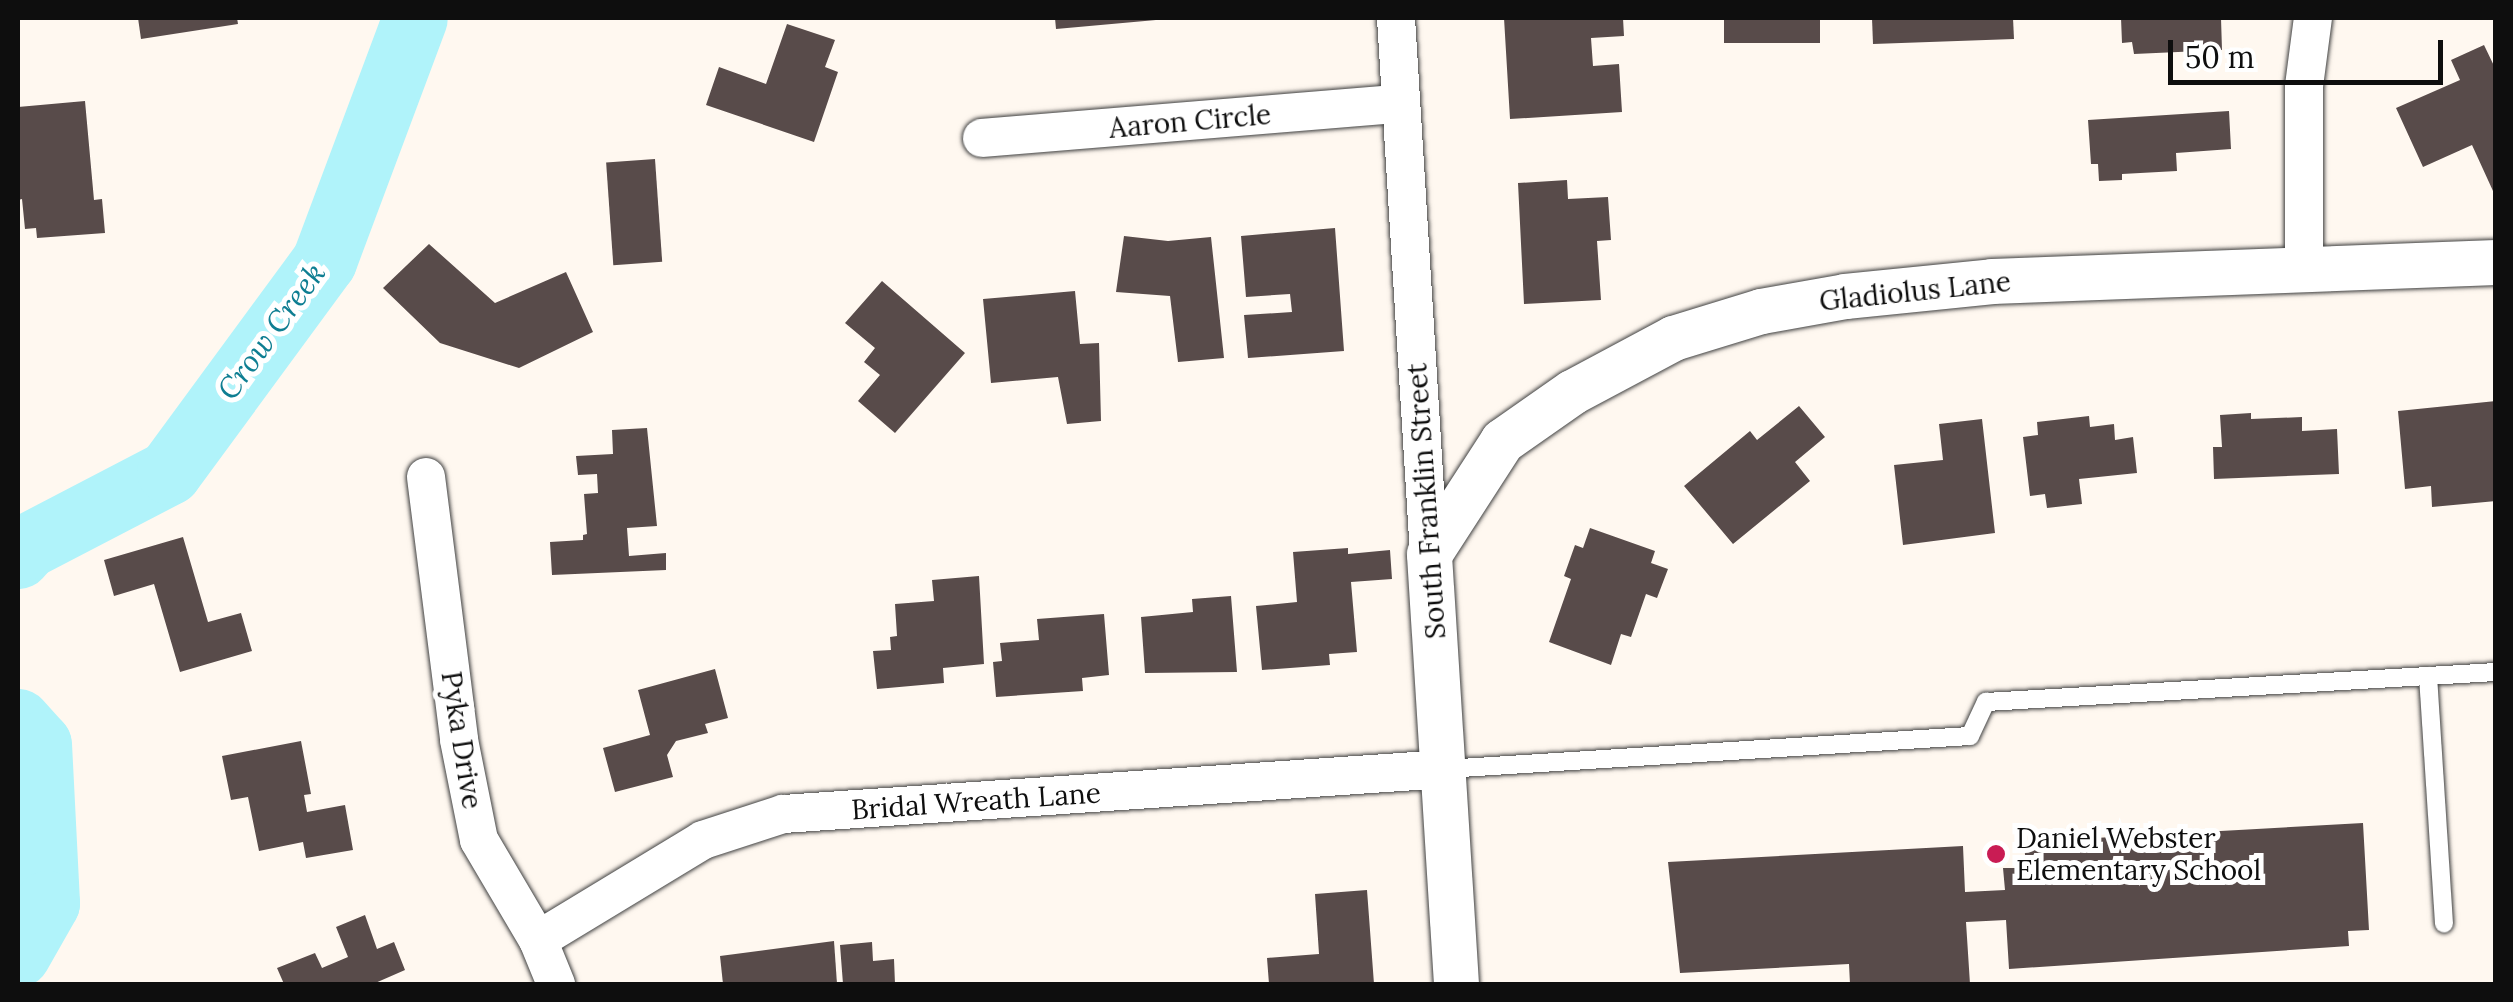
<!DOCTYPE html>
<style>
body{margin:0}
#map{position:relative;width:2513px;height:1002px;overflow:hidden;background:#fff8f0;font-family:Lora,serif}
div>[style]{position:absolute}
.river>*{height:65px;margin:-32.5px;padding:0 32.5px;transform-origin:32.5px;border-radius:32.5px;background:#b0f3fa}
.building>*{inset:0;background:#584b4a;transform-origin:0 0}
.roads{filter:drop-shadow(0 0 2px #414141) drop-shadow(0 0 2px #414141)}
.service>*{height:18px;margin:-9px;padding:0 9px;transform-origin:9px;border-radius:9px;background:#fff}
.minor>*{height:38px;margin:-19px;padding:0 19px;transform-origin:19px;border-radius:19px;background:#fff}
.tertiary>*{height:45px;margin:-22.5px;padding:0 22.5px;transform-origin:22.5px;border-radius:22.5px;background:#fff}
.dots>*{width:28px;height:28px;translate:-50% -50%;box-sizing:border-box;border:5px solid #fff;border-radius:50%}
span{translate:-50% -50%;white-space:nowrap;text-align:center;line-height:1.15;-webkit-text-stroke:10px #fff;paint-order:stroke}
.street-label{font-size:28px;color:#0e0e0e}
.poi-label{font-size:28px;color:#0e0e0e}
.left{translate:0 -50%;text-align:left}
.water-label{font-size:30px;color:#0e7e92;font-style:italic}
.frame{position:absolute;inset:0;border:20px solid #0e0e0e;pointer-events:none}
.scale{position:absolute;left:2168px;top:40px;width:275px;height:45px;box-sizing:border-box;border:5px solid #0e0e0e;border-top:0;padding-left:12px;font-size:30px;line-height:35px;white-space:nowrap;color:#0e0e0e;-webkit-text-stroke:8px #fff;paint-order:stroke}
</style>
<div id="map">
<div class="river">
<i style="left:18px;top:556px;width:13px;rotate:-48deg"></i>
<i style="left:27px;top:546px;width:160px;rotate:-27.5deg"></i>
<i style="left:169px;top:472px;width:262px;rotate:-53.7deg"></i>
<i style="left:324px;top:261px;width:259px;rotate:-69.5deg"></i>
<i style="left:18px;top:721px;width:31px;rotate:48deg"></i>
<i style="left:39px;top:744px;width:159px;rotate:87.1deg"></i>
<i style="left:47px;top:903px;width:59px;rotate:119.6deg"></i>
</div>
<div class="building">
<i style="clip-path:polygon(138px 18px,237px 18px,238px 24px,141px 39px)"></i>
<i style="clip-path:polygon(1055px 18px,1156px 18px,1156px 20px,1056px 29px)"></i>
<i style="clip-path:polygon(1504px 18px,1623px 18px,1624px 36px,1591px 38px,1593px 66px,1619px 64px,1622px 112px,1510px 119px)"></i>
<i style="left:1724px;top:18px;width:96px;height:25px"></i>
<i style="clip-path:polygon(1872px 18px,2013px 18px,2014px 39px,1873px 44px)"></i>
<i style="clip-path:polygon(2121px 18px,2221px 18px,2222px 50px,2134px 54px,2132px 42px,2122px 43px)"></i>
<i style="clip-path:polygon(787px 24px,835px 40px,825px 67px,838px 72px,814px 142px,706px 105px,719px 67px,766px 84px)"></i>
<i style="clip-path:polygon(2484px 45px,2496px 70px,2493px 191px,2472px 145px,2423px 167px,2396px 108px,2460px 80px,2451px 60px)"></i>
<i style="clip-path:polygon(85px 101px,94px 200px,102px 199px,105px 233px,37px 238px,36px 228px,25px 229px,22px 199px,18px 200px,18px 107px)"></i>
<i style="clip-path:polygon(2229px 111px,2231px 149px,2176px 153px,2177px 171px,2122px 174px,2122px 180px,2099px 181px,2098px 164px,2091px 164px,2088px 120px)"></i>
<i style="left:655px;top:159px;width:103px;height:49px;rotate:86deg"></i>
<i style="clip-path:polygon(1567px 180px,1568px 199px,1608px 197px,1611px 240px,1597px 241px,1601px 300px,1524px 304px,1518px 183px)"></i>
<i style="clip-path:polygon(1335px 228px,1344px 351px,1248px 358px,1244px 315px,1292px 312px,1290px 294px,1246px 297px,1241px 236px)"></i>
<i style="clip-path:polygon(1124px 236px,1168px 241px,1211px 237px,1224px 358px,1178px 362px,1170px 296px,1116px 292px)"></i>
<i style="clip-path:polygon(429px 244px,495px 303px,566px 272px,593px 332px,519px 368px,440px 343px,383px 288px)"></i>
<i style="clip-path:polygon(882px 281px,965px 353px,895px 433px,858px 401px,880px 375px,864px 362px,875px 348px,845px 323px)"></i>
<i style="clip-path:polygon(1075px 291px,1080px 344px,1099px 343px,1101px 421px,1067px 424px,1058px 377px,991px 383px,983px 299px)"></i>
<i style="clip-path:polygon(2496px 401px,2496px 501px,2432px 507px,2431px 486px,2405px 489px,2398px 411px)"></i>
<i style="clip-path:polygon(1799px 406px,1825px 437px,1795px 462px,1810px 481px,1733px 544px,1684px 486px,1750px 431px,1757px 440px)"></i>
<i style="clip-path:polygon(2251px 413px,2251px 419px,2302px 417px,2302px 431px,2337px 429px,2339px 474px,2214px 479px,2213px 447px,2222px 447px,2220px 415px)"></i>
<i style="clip-path:polygon(2089px 416px,2090px 427px,2114px 424px,2115px 440px,2133px 437px,2137px 473px,2079px 479px,2082px 504px,2047px 508px,2045px 494px,2030px 496px,2023px 437px,2038px 435px,2037px 422px)"></i>
<i style="clip-path:polygon(1982px 419px,1995px 533px,1903px 545px,1894px 465px,1943px 460px,1939px 424px)"></i>
<i style="clip-path:polygon(647px 428px,657px 526px,627px 528px,629px 556px,666px 553px,666px 570px,552px 575px,550px 542px,583px 540px,583px 535px,587px 534px,584px 494px,598px 493px,597px 474px,578px 475px,576px 456px,613px 454px,612px 430px)"></i>
<i style="clip-path:polygon(1590px 528px,1655px 551px,1651px 563px,1668px 569px,1657px 598px,1646px 594px,1631px 637px,1621px 634px,1611px 665px,1549px 642px,1571px 579px,1564px 576px,1575px 545px,1583px 548px)"></i>
<i style="clip-path:polygon(183px 537px,208px 622px,241px 613px,252px 651px,180px 672px,154px 584px,114px 596px,104px 560px)"></i>
<i style="clip-path:polygon(1348px 548px,1348px 554px,1390px 550px,1392px 579px,1351px 582px,1357px 652px,1329px 654px,1330px 665px,1262px 670px,1256px 606px,1297px 602px,1293px 552px)"></i>
<i style="clip-path:polygon(979px 576px,984px 664px,943px 668px,944px 683px,877px 689px,873px 651px,891px 650px,890px 637px,897px 636px,895px 604px,934px 601px,932px 580px)"></i>
<i style="clip-path:polygon(1231px 596px,1237px 672px,1145px 673px,1141px 617px,1193px 612px,1192px 599px)"></i>
<i style="clip-path:polygon(1104px 614px,1109px 675px,1082px 678px,1083px 691px,996px 697px,993px 662px,1002px 661px,1000px 643px,1039px 640px,1037px 619px)"></i>
<i style="clip-path:polygon(715px 669px,728px 718px,705px 724px,708px 733px,676px 741px,667px 755px,673px 777px,615px 792px,603px 748px,650px 735px,638px 690px)"></i>
<i style="clip-path:polygon(301px 741px,311px 794px,304px 795px,307px 812px,345px 805px,353px 850px,306px 858px,303px 842px,259px 851px,248px 797px,231px 800px,222px 756px)"></i>
<i style="clip-path:polygon(2363px 823px,2369px 930px,2348px 931px,2349px 946px,2009px 969px,2006px 920px,1966px 922px,1970px 984px,1850px 984px,1849px 964px,1680px 973px,1668px 862px,1963px 846px,1965px 892px,2005px 890px,2003px 868px,2026px 868px,2024px 842px)"></i>
<i style="clip-path:polygon(1367px 890px,1374px 984px,1269px 984px,1267px 958px,1319px 954px,1315px 894px)"></i>
<i style="clip-path:polygon(365px 915px,377px 949px,394px 942px,405px 970px,373px 984px,284px 984px,277px 968px,315px 953px,322px 968px,348px 957px,336px 927px)"></i>
<i style="clip-path:polygon(834px 941px,837px 984px,723px 984px,720px 956px)"></i>
<i style="clip-path:polygon(872px 942px,873px 961px,894px 959px,895px 984px,843px 984px,840px 945px)"></i>
</div>
<div class="roads">
<div class="service">
<i style="left:2428px;top:676px;width:248px;rotate:86.3deg"></i>
<i style="left:1445px;top:769px;width:526px;rotate:-3.6deg"></i>
<i style="left:1970px;top:736px;width:38px;rotate:-65deg"></i>
<i style="left:1986px;top:702px;width:511px;rotate:-3.37deg"></i>
</div>
<div class="minor">
<i style="left:1396px;top:18px;width:537px;rotate:86.48deg"></i>
<i style="left:982px;top:138px;width:417px;rotate:-4.7deg"></i>
<i style="left:2304px;top:271px;width:185px;rotate:-90deg"></i>
<i style="left:2304px;top:86px;width:69px;rotate:-82.5deg"></i>
<i style="left:426px;top:477px;width:265px;rotate:82.8deg"></i>
<i style="left:459px;top:740px;width:102px;rotate:78.7deg"></i>
<i style="left:479px;top:840px;width:116px;rotate:59.5deg"></i>
<i style="left:538px;top:940px;width:48px;rotate:67.8deg"></i>
<i style="left:538px;top:940px;width:193px;rotate:-31.2deg"></i>
<i style="left:703px;top:840px;width:84px;rotate:-18deg"></i>
<i style="left:783px;top:814px;width:664px;rotate:-3.89deg"></i>
</div>
<div class="tertiary">
<i style="left:1456px;top:984px;width:431px;rotate:-93.6deg"></i>
<i style="left:1429px;top:554px;width:135px;rotate:-57.1deg"></i>
<i style="left:1502px;top:441px;width:85px;rotate:-35deg"></i>
<i style="left:1572px;top:392px;width:115px;rotate:-28.1deg"></i>
<i style="left:1673px;top:338px;width:92px;rotate:-17.1deg"></i>
<i style="left:1761px;top:311px;width:85px;rotate:-10.1deg"></i>
<i style="left:1845px;top:296px;width:148px;rotate:-5.8deg"></i>
<i style="left:1992px;top:281px;width:504px;rotate:-2.16deg"></i>
</div>
</div>
<div class="dots">
<i style="left:1996px;top:854px;background:#c91c54"></i>
</div>
<div class="street-label">
<span style="left:1190px;top:121px;rotate:-5deg">Aaron Circle</span>
<span style="left:1915px;top:291px;rotate:-6deg">Gladiolus Lane</span>
<span style="left:1426px;top:501px;rotate:-94deg">South Franklin Street</span>
<span style="left:462px;top:740px;rotate:81deg">Pyka Drive</span>
<span style="left:976px;top:801px;rotate:-4deg">Bridal Wreath Lane</span>
</div>
<div class="poi-label">
<span class="left" style="left:2016px;top:854px">Daniel Webster<br>Elementary School</span>
</div>
<div class="water-label">
<span style="left:271px;top:331px;rotate:-54deg">Crow Creek</span>
</div>
<div class="frame"></div>
<div class="scale">50 m</div>
</div>
